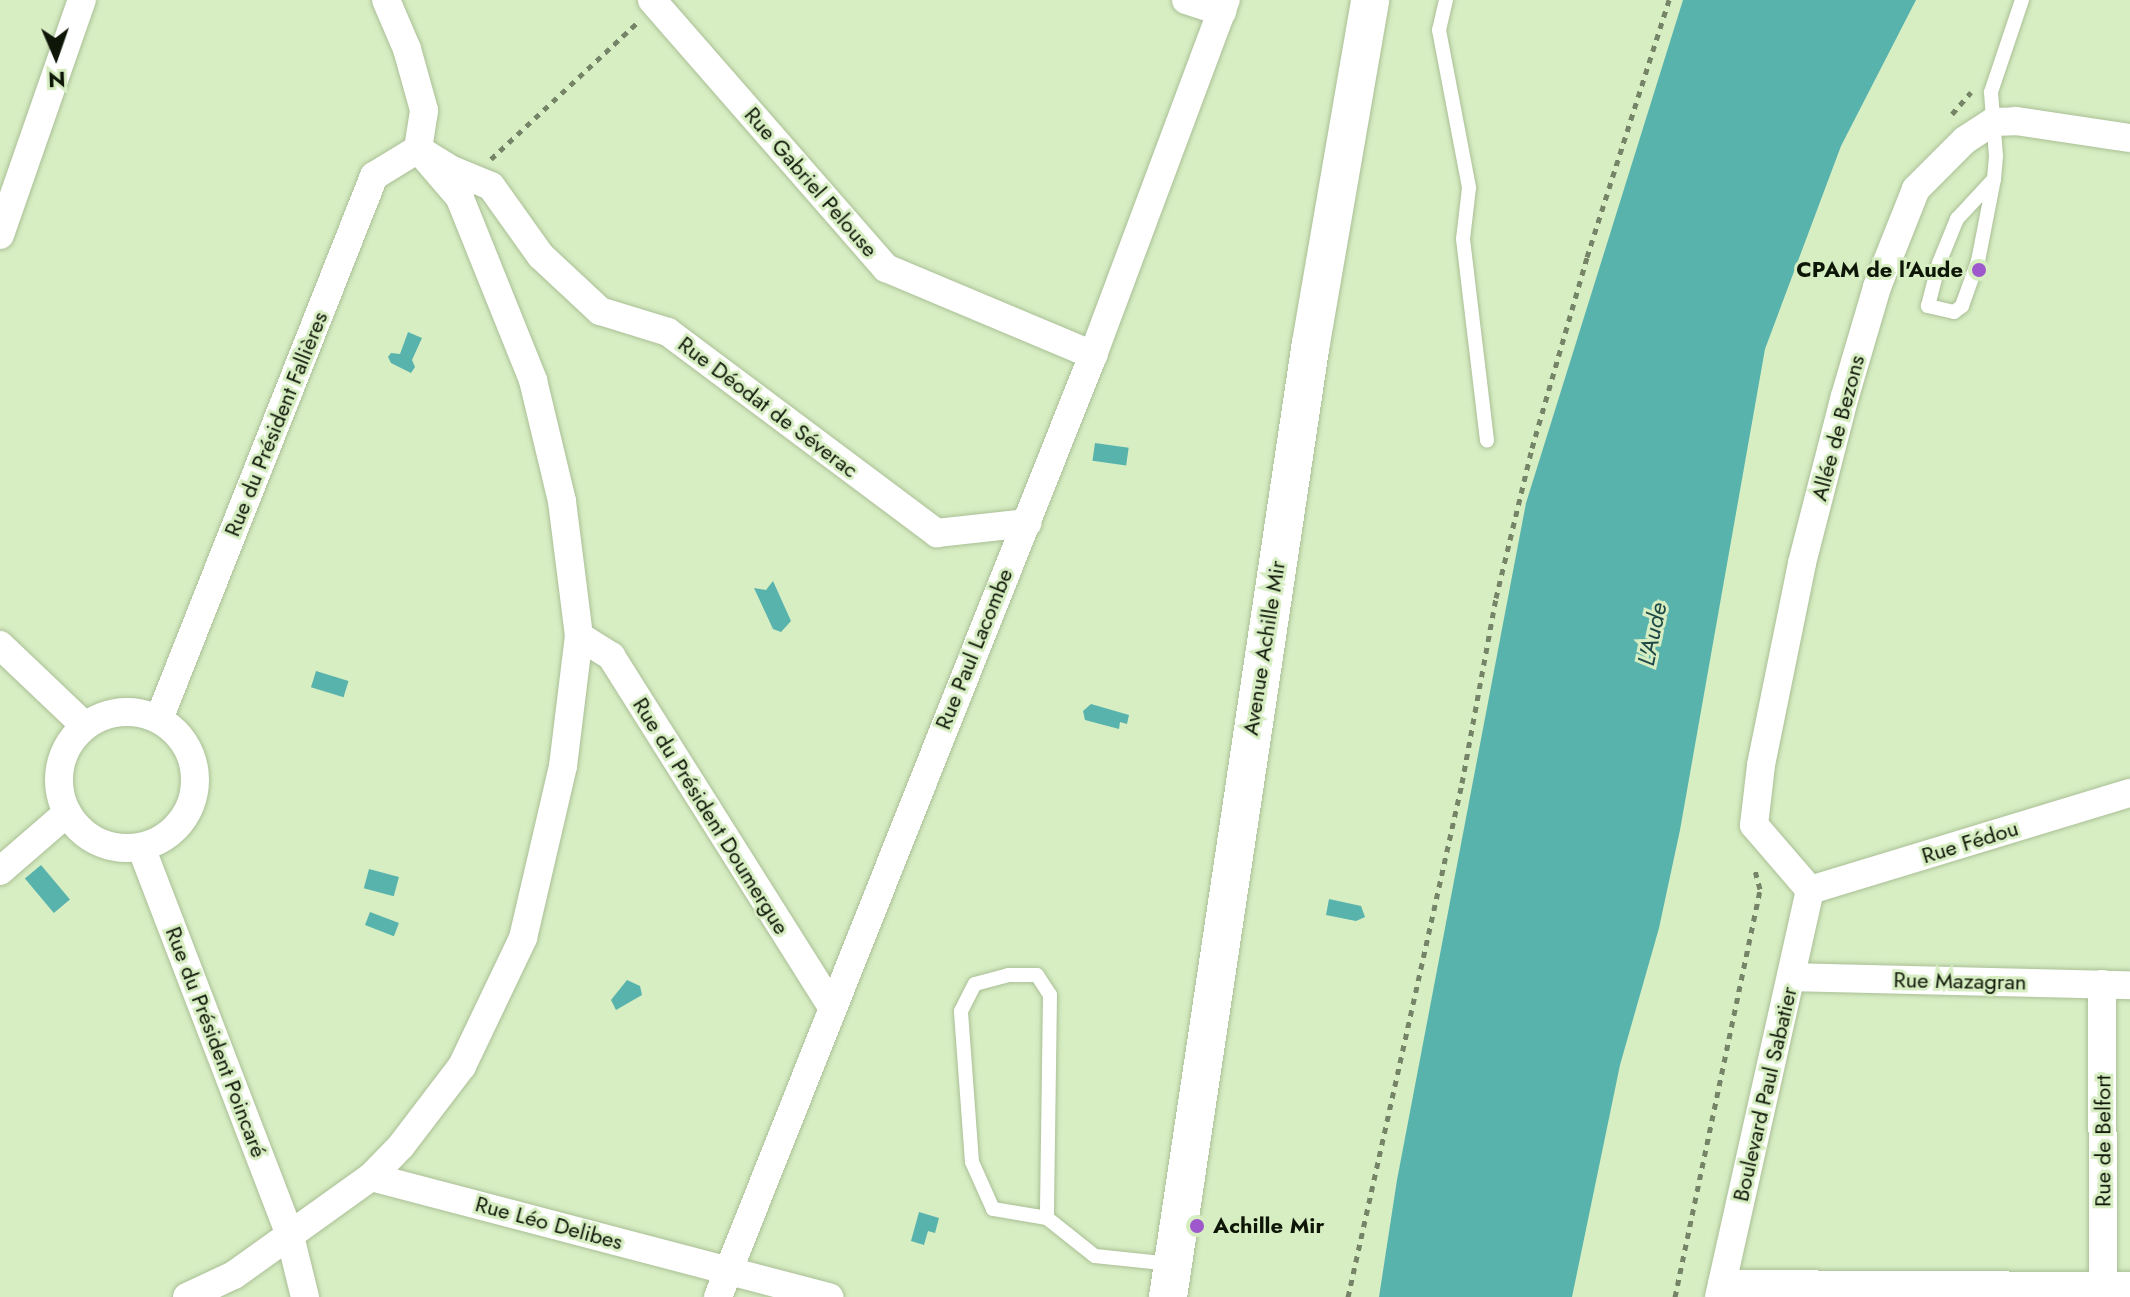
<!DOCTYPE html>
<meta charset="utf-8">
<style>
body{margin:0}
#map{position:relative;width:2130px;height:1297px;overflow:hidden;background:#d7edc2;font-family:Jost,sans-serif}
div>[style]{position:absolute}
.water>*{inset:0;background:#58b3ad;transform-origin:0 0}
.path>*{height:5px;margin-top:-2.5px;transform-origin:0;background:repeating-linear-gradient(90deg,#758467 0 6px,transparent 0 12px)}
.roads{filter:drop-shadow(0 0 2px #aabf96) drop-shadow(0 0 2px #aabf96)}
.lane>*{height:14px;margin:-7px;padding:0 7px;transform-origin:7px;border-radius:7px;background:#fff}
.street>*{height:28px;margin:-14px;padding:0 14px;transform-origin:14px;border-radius:14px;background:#fff}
.street>.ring{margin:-14px;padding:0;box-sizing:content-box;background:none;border:28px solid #fff;border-radius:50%}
.secondary>*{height:38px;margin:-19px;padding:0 19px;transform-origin:19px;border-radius:19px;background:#fff}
.dots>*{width:22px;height:22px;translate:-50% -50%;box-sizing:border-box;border:4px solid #d7edc2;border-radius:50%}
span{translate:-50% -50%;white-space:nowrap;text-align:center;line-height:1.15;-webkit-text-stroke:6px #d7edc2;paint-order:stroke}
.street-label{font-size:22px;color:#0e1607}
.poi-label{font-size:22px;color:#0e1607;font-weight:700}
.right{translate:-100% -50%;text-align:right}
.left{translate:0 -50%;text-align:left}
.water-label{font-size:24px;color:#1f4947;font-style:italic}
.north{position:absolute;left:16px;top:16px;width:80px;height:80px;-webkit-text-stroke:6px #d7edc2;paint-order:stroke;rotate:178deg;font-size:22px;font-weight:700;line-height:32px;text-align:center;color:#0e1607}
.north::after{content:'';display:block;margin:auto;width:28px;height:36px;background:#0e1607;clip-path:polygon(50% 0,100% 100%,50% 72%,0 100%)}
</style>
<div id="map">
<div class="water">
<i style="clip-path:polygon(1683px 0,1916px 0,1841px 146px,1765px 349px,1680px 830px,1659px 928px,1620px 1065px,1572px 1297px,1379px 1297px,1397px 1180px,1526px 503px)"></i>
<i style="clip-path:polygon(408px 332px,422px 338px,412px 360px,415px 367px,411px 373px,391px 363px,388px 357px,391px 353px,400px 354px)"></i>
<i style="left:1095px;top:443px;width:34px;height:18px;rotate:8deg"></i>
<i style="clip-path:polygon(773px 581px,791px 621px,781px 632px,773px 629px,754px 588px,766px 590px)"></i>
<i style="left:316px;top:671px;width:34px;height:17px;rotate:17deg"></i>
<i style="clip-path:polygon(1091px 704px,1129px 715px,1127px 724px,1120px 722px,1119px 729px,1085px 720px,1083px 711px)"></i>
<i style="left:41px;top:865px;width:45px;height:21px;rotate:50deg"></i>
<i style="left:369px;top:869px;width:31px;height:20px;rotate:15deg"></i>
<i style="clip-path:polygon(1329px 899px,1361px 906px,1365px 917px,1356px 921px,1326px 915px)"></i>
<i style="left:370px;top:912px;width:31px;height:14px;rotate:21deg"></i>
<i style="clip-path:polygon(627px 980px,640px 986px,642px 995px,616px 1010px,611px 1000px)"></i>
<i style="clip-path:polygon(919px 1212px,939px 1218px,935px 1233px,928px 1231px,924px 1245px,911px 1241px)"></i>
</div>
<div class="path">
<i style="left:1952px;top:114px;width:29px;rotate:-49deg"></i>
<i style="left:491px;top:159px;width:202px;rotate:-43deg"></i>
<i style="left:1348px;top:1297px;width:526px;rotate:-77.49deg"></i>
<i style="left:1462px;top:783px;width:188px;rotate:-79.6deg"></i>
<i style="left:1496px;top:598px;width:154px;rotate:-76.5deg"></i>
<i style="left:1532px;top:448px;width:199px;rotate:-73.9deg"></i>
<i style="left:1587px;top:257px;width:270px;rotate:-72.3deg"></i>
<i style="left:1675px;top:1297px;width:417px;rotate:-78.2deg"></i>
<i style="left:1760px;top:889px;width:20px;rotate:-105deg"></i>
</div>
<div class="roads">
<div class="lane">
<i style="left:1446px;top:0;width:31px;rotate:103deg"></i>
<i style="left:1439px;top:30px;width:161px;rotate:79.2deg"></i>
<i style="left:1469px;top:188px;width:51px;rotate:96.7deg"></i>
<i style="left:1463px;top:239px;width:203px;rotate:83.2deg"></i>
<i style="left:1994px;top:179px;width:84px;rotate:101deg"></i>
<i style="left:1978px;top:261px;width:48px;rotate:109.6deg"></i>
<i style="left:1962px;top:306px;width:10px;rotate:143deg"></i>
<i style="left:1954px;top:312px;width:27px;rotate:-167deg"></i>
<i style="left:1928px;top:306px;width:44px;rotate:-75.7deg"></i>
<i style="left:1939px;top:263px;width:48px;rotate:-67.8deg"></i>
<i style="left:1957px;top:219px;width:54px;rotate:-47.2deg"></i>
<i style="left:1994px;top:179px;width:23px;rotate:-85deg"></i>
<i style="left:1996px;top:156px;width:64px;rotate:-94.5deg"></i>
<i style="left:1991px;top:92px;width:97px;rotate:-71.4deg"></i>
<i style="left:1047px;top:1218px;width:55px;rotate:-170.5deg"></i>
<i style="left:993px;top:1209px;width:51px;rotate:-114.1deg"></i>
<i style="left:972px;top:1162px;width:151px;rotate:-94.2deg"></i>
<i style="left:961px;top:1011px;width:30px;rotate:-63deg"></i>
<i style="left:975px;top:984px;width:34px;rotate:-15deg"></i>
<i style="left:1008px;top:975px;width:29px"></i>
<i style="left:1037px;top:975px;width:24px;rotate:57deg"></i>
<i style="left:1050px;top:995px;width:223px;rotate:90.8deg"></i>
<i style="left:1047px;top:1218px;width:61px;rotate:38.4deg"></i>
<i style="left:1095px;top:1256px;width:77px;rotate:5.9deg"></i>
</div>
<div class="street">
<i style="left:652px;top:0;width:356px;rotate:48.9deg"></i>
<i style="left:886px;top:268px;width:225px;rotate:22.8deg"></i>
<i style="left:1186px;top:0;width:38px;rotate:18deg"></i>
<i style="left:0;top:235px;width:249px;rotate:-70.8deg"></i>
<i style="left:579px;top:636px;width:38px;rotate:32deg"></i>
<i style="left:611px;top:656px;width:415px;rotate:57.8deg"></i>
<i style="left:0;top:645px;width:117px;rotate:43.6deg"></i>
<i class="ring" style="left:59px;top:712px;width:108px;height:108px"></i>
<i style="left:159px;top:719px;width:584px;rotate:-68.4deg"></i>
<i style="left:374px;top:176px;width:52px;rotate:-31.5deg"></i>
<i style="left:418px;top:149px;width:40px;rotate:32deg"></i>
<i style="left:452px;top:170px;width:42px;rotate:22.3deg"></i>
<i style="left:491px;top:186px;width:86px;rotate:54.5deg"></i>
<i style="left:541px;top:256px;width:81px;rotate:43deg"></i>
<i style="left:600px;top:311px;width:71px;rotate:17.2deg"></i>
<i style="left:668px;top:332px;width:336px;rotate:36.8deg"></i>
<i style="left:937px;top:533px;width:91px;rotate:-6.3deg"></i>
<i style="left:141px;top:847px;width:417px;rotate:69deg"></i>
<i style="left:290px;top:1236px;width:63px;rotate:76.2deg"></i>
<i style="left:0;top:871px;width:89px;rotate:-40.9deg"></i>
<i style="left:1810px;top:890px;width:86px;rotate:-130.7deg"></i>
<i style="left:1754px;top:825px;width:60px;rotate:-83.3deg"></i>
<i style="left:1761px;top:765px;width:206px;rotate:-78.5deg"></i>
<i style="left:1802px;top:563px;width:172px;rotate:-75.6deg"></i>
<i style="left:1845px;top:396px;width:114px;rotate:-73.6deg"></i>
<i style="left:1877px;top:287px;width:105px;rotate:-68.3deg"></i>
<i style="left:1916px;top:189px;width:69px;rotate:-45deg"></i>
<i style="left:1965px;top:140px;width:33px;rotate:-33deg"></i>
<i style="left:1993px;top:122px;width:23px;rotate:-2deg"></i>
<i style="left:2016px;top:121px;width:115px;rotate:8.5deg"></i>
<i style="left:1810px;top:890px;width:334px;rotate:-16.9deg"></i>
<i style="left:1791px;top:977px;width:339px;rotate:1.4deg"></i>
<i style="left:2102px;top:984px;width:313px;rotate:89.8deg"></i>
<i style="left:371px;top:1177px;width:474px;rotate:14.7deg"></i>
<i style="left:1722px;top:1284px;width:408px;rotate:0.3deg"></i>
<i style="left:187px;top:1297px;width:52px;rotate:-25.1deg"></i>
<i style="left:234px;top:1275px;width:168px;rotate:-35.6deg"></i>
<i style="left:371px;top:1177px;width:43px;rotate:-45.9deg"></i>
<i style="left:401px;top:1146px;width:101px;rotate:-52.7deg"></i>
<i style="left:462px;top:1066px;width:142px;rotate:-64.5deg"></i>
<i style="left:523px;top:938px;width:177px;rotate:-76.9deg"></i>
<i style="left:563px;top:766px;width:131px;rotate:-83deg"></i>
<i style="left:579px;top:636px;width:136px;rotate:-97.2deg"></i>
<i style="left:562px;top:501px;width:124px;rotate:-103.5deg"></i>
<i style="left:533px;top:380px;width:196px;rotate:-111.9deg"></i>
<i style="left:460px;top:198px;width:65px;rotate:-130.6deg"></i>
<i style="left:418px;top:149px;width:39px;rotate:-81deg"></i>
<i style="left:424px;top:110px;width:63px;rotate:-105.6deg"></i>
<i style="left:407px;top:49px;width:53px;rotate:-113.2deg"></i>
<i style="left:718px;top:1297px;width:1014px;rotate:-68.29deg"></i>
<i style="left:1093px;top:355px;width:379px;rotate:-69.5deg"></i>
<i style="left:1719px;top:1297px;width:417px;rotate:-77.4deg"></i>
</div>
<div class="secondary">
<i style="left:1168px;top:1297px;width:965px;rotate:-81.48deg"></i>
<i style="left:1311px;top:343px;width:348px;rotate:-80.2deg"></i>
</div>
</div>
<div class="dots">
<i style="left:1979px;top:270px;background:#9e58cc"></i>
<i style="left:1197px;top:1226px;background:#9e58cc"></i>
</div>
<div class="street-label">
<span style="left:811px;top:182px;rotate:49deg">Rue Gabriel Pelouse</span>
<span style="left:768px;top:407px;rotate:37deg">Rue Déodat de Séverac</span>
<span style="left:276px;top:424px;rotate:-68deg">Rue du Président Fallières</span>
<span style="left:1838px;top:428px;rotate:-75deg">Allée de Bezons</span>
<span style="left:1264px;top:648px;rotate:-81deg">Avenue Achille Mir</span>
<span style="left:974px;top:649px;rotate:-68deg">Rue Paul Lacombe</span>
<span style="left:711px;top:816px;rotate:58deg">Rue du Président Doumergue</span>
<span style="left:1970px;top:842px;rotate:-17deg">Rue Fédou</span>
<span style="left:1960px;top:981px;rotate:1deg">Rue Mazagran</span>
<span style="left:216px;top:1042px;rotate:69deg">Rue du Président Poincaré</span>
<span style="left:1765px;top:1094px;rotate:-77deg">Boulevard Paul Sabatier</span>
<span style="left:2103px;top:1141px;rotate:-90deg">Rue de Belfort</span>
<span style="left:549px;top:1223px;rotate:15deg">Rue Léo Delibes</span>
</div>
<div class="poi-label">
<span class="right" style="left:1963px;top:270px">CPAM de l'Aude</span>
<span class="left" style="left:1213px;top:1226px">Achille Mir</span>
</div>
<div class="water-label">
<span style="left:1652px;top:634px;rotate:-78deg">L'Aude</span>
</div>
<div class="north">N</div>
</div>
